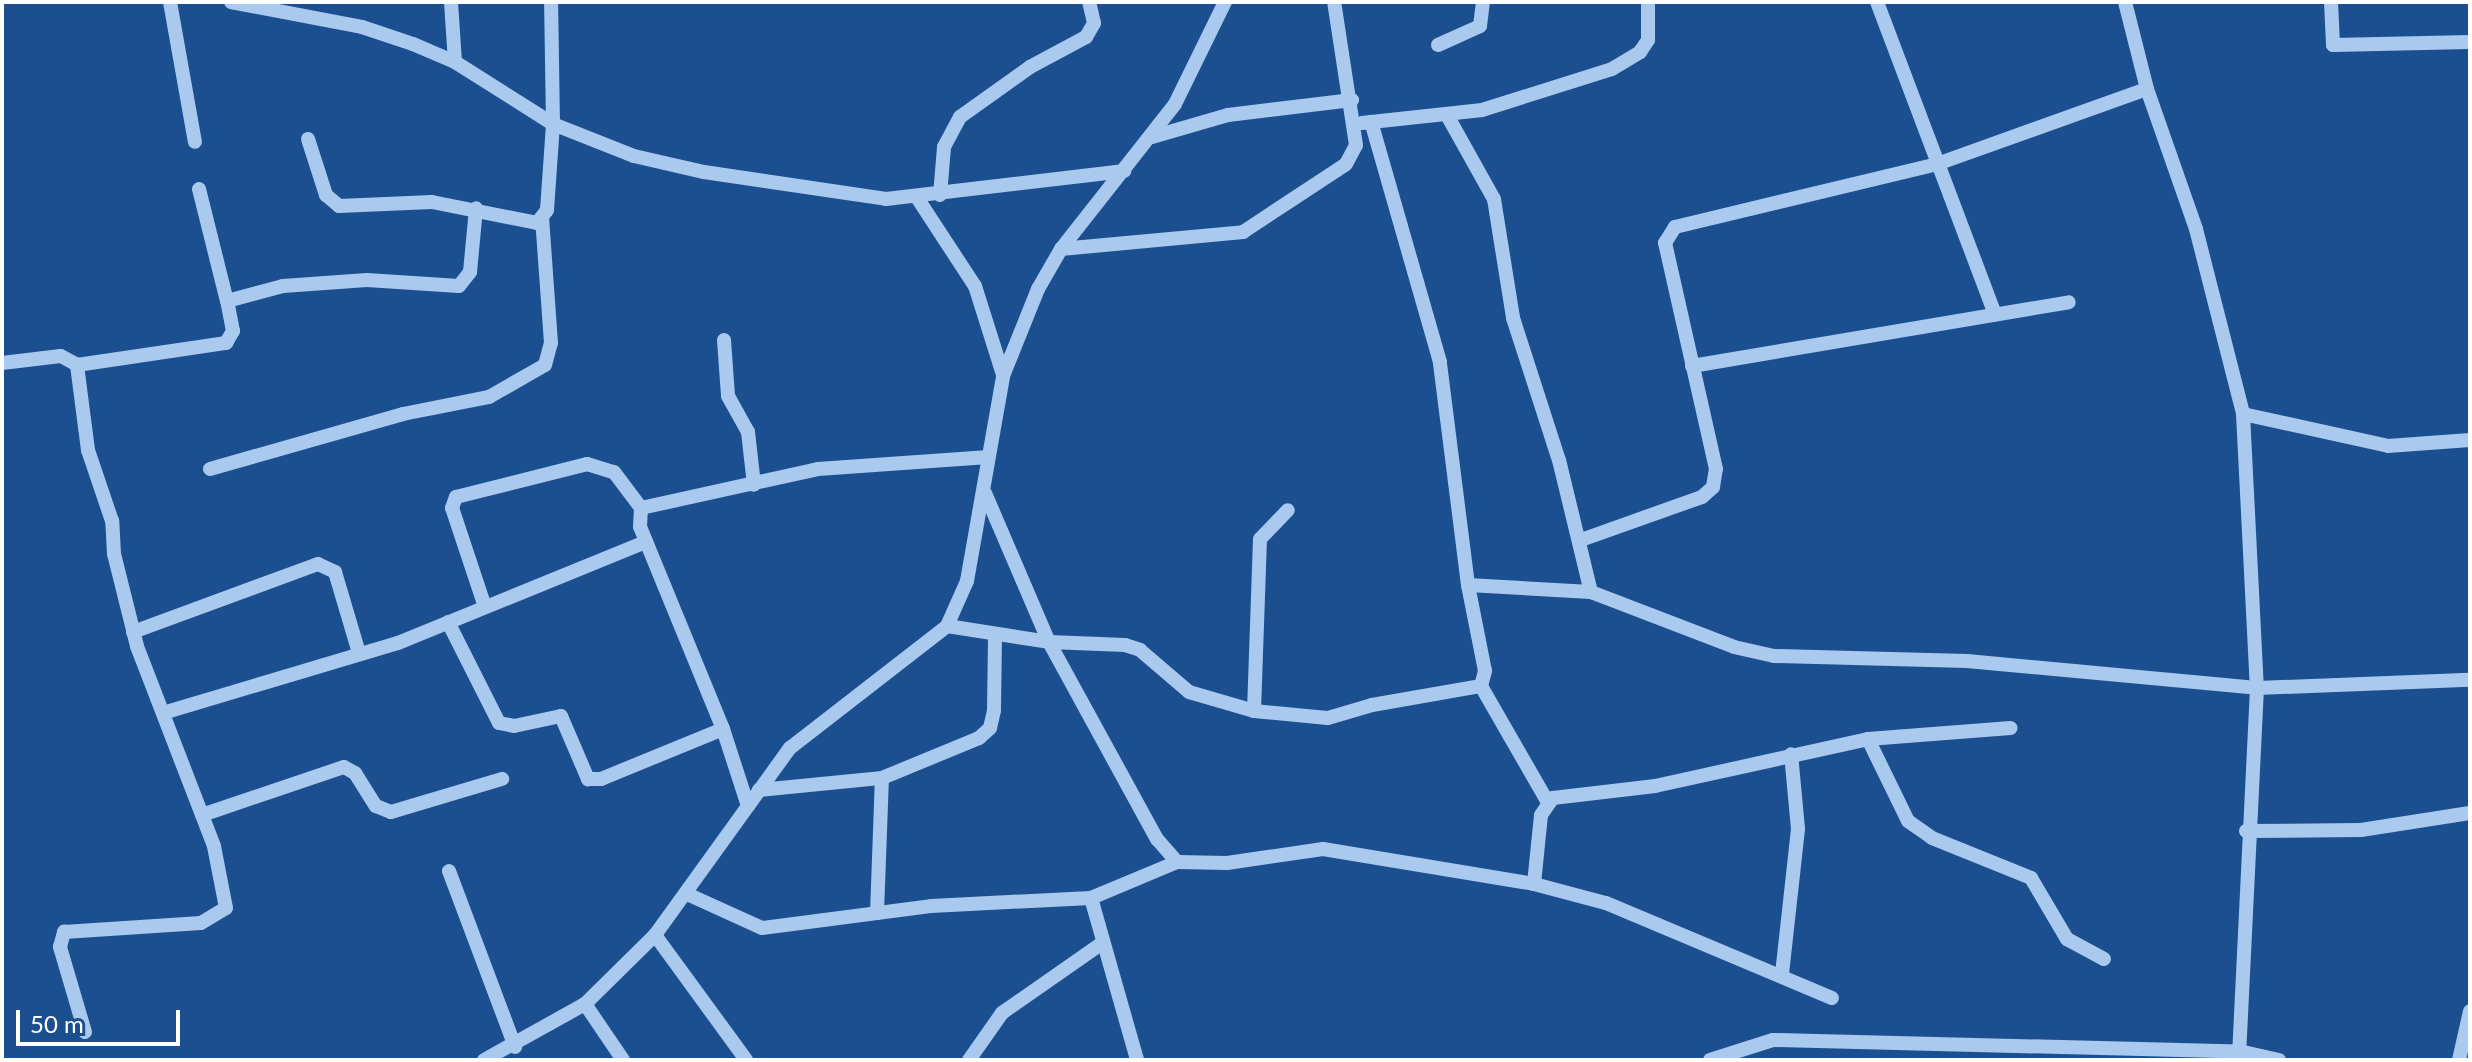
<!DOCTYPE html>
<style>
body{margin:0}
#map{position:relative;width:2472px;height:1062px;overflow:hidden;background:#1b4f8f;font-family:Lato,sans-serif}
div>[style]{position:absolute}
.minor>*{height:14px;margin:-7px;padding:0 7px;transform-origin:7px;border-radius:7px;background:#a9c9ee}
span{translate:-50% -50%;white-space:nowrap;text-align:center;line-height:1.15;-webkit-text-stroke:7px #1b4f8f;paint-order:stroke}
.frame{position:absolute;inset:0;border:4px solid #fff;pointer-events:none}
.scale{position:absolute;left:16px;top:1010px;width:164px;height:36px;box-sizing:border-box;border:4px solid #fff;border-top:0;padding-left:10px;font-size:24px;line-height:28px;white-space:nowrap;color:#fff;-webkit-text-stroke:6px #1b4f8f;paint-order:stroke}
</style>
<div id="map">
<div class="minor">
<i style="left:170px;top:2px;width:142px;rotate:79.9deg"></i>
<i style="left:231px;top:2px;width:133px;rotate:10.8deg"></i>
<i style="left:362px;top:27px;width:54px;rotate:18.4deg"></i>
<i style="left:413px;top:44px;width:46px;rotate:23.2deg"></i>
<i style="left:455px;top:62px;width:116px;rotate:32.3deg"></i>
<i style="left:553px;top:124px;width:87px;rotate:21.6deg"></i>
<i style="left:634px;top:156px;width:72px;rotate:12.9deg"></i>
<i style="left:704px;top:172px;width:184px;rotate:8.4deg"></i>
<i style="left:886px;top:199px;width:240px;rotate:-6.7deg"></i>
<i style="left:451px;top:2px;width:60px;rotate:86.2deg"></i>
<i style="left:1877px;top:2px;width:334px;rotate:69.3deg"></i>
<i style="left:2125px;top:2px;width:90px;rotate:75.8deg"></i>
<i style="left:2147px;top:89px;width:148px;rotate:70.7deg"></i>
<i style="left:2196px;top:229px;width:191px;rotate:75.7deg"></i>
<i style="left:2243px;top:414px;width:274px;rotate:87.1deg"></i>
<i style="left:2257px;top:688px;width:363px;rotate:92.8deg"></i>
<i style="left:2239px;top:1051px;width:11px;rotate:124deg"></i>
<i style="left:2331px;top:2px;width:43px;rotate:87.3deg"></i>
<i style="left:2333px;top:45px;width:137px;rotate:-1.3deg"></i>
<i style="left:1438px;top:45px;width:46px;rotate:-24.3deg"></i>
<i style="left:1480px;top:26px;width:24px;rotate:-83deg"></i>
<i style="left:1447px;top:115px;width:96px;rotate:60.8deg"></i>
<i style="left:1494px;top:199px;width:121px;rotate:80.9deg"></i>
<i style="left:1513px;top:318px;width:149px;rotate:72.1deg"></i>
<i style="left:1559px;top:460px;width:136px;rotate:76.4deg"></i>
<i style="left:1362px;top:123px;width:121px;rotate:-6.2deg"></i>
<i style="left:1482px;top:110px;width:136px;rotate:-17.5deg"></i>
<i style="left:1612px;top:69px;width:33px;rotate:-31deg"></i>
<i style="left:1640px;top:52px;width:14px;rotate:-56deg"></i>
<i style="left:1648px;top:40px;width:38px;rotate:-90deg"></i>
<i style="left:1152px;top:137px;width:79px;rotate:-16.1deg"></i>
<i style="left:1228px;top:115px;width:125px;rotate:-6.9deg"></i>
<i style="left:308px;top:139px;width:59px;rotate:72.2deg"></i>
<i style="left:326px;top:195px;width:17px;rotate:40deg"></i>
<i style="left:339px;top:206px;width:93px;rotate:-2.5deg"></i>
<i style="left:432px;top:202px;width:107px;rotate:11.3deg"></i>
<i style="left:537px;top:223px;width:16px;rotate:-52deg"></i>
<i style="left:547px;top:210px;width:86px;rotate:-86deg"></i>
<i style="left:553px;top:124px;width:122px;rotate:-90.9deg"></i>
<i style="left:199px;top:189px;width:115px;rotate:76deg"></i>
<i style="left:940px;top:195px;width:48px;rotate:-85.2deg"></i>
<i style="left:944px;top:147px;width:34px;rotate:-62deg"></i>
<i style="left:960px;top:117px;width:86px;rotate:-35.5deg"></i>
<i style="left:1030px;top:67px;width:64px;rotate:-28.2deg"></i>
<i style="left:1086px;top:37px;width:16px;rotate:-60deg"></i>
<i style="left:1094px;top:23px;width:22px;rotate:-103deg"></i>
<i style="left:916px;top:196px;width:108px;rotate:56.8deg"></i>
<i style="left:975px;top:286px;width:93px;rotate:72.5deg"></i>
<i style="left:1061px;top:249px;width:183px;rotate:-5.3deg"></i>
<i style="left:1243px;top:232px;width:123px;rotate:-33.4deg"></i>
<i style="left:1346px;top:164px;width:21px;rotate:-62deg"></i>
<i style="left:1356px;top:145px;width:145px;rotate:-98.7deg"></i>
<i style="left:724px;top:340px;width:56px;rotate:85.9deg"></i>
<i style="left:728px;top:396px;width:41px;rotate:60.9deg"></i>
<i style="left:748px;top:432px;width:53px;rotate:83.5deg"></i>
<i style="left:2px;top:363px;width:59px;rotate:-6.8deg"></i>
<i style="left:61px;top:356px;width:18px;rotate:29deg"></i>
<i style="left:1692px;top:366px;width:382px;rotate:-9.6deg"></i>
<i style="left:2243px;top:414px;width:148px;rotate:12.4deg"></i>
<i style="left:2388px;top:446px;width:82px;rotate:-4.2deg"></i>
<i style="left:210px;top:469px;width:201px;rotate:-15.9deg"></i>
<i style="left:403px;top:414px;width:88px;rotate:-11.2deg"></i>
<i style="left:489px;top:397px;width:64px;rotate:-29.7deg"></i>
<i style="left:545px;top:365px;width:23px;rotate:-75deg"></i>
<i style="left:551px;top:343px;width:125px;rotate:-94.1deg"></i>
<i style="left:985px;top:493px;width:162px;rotate:66.8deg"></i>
<i style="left:1049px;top:642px;width:225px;rotate:61.3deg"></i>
<i style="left:1157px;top:839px;width:30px;rotate:49deg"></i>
<i style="left:1177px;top:862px;width:50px;rotate:1.1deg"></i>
<i style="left:1227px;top:863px;width:97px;rotate:-8.3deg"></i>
<i style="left:1323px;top:849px;width:214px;rotate:9.4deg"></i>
<i style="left:1534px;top:884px;width:74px;rotate:14.8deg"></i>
<i style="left:1606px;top:903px;width:245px;rotate:22.8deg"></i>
<i style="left:1581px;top:540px;width:128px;rotate:-19.6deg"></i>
<i style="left:1702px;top:497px;width:15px;rotate:-42deg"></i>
<i style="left:1713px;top:487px;width:18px;rotate:-81deg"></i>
<i style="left:1716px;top:469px;width:232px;rotate:-102.7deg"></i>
<i style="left:1665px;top:243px;width:19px;rotate:-58deg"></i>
<i style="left:1675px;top:227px;width:269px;rotate:-13.5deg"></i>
<i style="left:1937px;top:164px;width:223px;rotate:-19.7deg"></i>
<i style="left:1468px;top:585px;width:123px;rotate:3.3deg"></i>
<i style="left:1591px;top:592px;width:153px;rotate:21deg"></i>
<i style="left:1734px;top:647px;width:41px;rotate:12.7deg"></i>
<i style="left:1774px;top:656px;width:193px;rotate:1.5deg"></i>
<i style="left:1967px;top:661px;width:291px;rotate:5.3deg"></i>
<i style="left:2257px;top:688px;width:213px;rotate:-2.2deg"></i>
<i style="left:485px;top:607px;width:104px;rotate:-108.4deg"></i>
<i style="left:452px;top:508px;width:12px;rotate:-70deg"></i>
<i style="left:456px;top:497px;width:135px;rotate:-14.1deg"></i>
<i style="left:587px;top:464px;width:28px;rotate:17deg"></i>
<i style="left:614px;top:472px;width:45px;rotate:53.1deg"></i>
<i style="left:448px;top:622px;width:113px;rotate:63.2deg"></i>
<i style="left:499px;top:723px;width:15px;rotate:11deg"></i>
<i style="left:514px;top:726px;width:48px;rotate:-12deg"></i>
<i style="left:561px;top:716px;width:69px;rotate:66.8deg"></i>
<i style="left:588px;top:779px;width:13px"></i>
<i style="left:601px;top:779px;width:132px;rotate:-22.3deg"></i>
<i style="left:947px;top:626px;width:103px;rotate:8.9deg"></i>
<i style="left:1049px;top:642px;width:76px;rotate:2.3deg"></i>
<i style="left:1125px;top:645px;width:16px;rotate:18deg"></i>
<i style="left:1140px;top:650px;width:65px;rotate:40.6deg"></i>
<i style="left:1189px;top:692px;width:68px;rotate:16.3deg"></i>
<i style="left:1254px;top:711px;width:74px;rotate:5.4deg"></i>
<i style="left:1328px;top:718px;width:46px;rotate:-16.5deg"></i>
<i style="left:1372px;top:705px;width:111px;rotate:-9.9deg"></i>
<i style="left:1481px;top:686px;width:16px;rotate:-75deg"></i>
<i style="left:1485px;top:671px;width:88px;rotate:-101.2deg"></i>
<i style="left:1468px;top:585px;width:225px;rotate:-97.2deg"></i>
<i style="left:1440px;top:362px;width:250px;rotate:-106deg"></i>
<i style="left:133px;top:632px;width:197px;rotate:-20.2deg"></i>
<i style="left:318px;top:564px;width:19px;rotate:25deg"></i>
<i style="left:335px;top:572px;width:84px;rotate:73.5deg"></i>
<i style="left:1481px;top:686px;width:133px;rotate:60.1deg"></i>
<i style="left:1254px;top:711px;width:172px;rotate:-88deg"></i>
<i style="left:1260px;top:539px;width:40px;rotate:-46deg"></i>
<i style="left:163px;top:713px;width:245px;rotate:-16.6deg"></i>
<i style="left:398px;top:643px;width:268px;rotate:-22.2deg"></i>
<i style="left:1868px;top:739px;width:91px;rotate:64deg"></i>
<i style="left:1908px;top:821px;width:29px;rotate:35deg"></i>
<i style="left:1932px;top:838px;width:107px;rotate:22deg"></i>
<i style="left:2031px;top:878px;width:71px;rotate:59.5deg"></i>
<i style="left:2067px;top:939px;width:42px;rotate:28.4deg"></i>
<i style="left:759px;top:790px;width:124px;rotate:-5.6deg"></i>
<i style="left:882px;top:778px;width:105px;rotate:-22.4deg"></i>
<i style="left:979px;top:738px;width:15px;rotate:-42deg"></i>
<i style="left:990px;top:728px;width:18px;rotate:-77deg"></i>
<i style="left:994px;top:710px;width:74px;rotate:-89.2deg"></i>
<i style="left:748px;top:806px;width:81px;rotate:-108deg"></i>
<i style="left:723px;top:729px;width:218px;rotate:-112.3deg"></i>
<i style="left:640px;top:527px;width:19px;rotate:-87deg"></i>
<i style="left:641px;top:508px;width:181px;rotate:-12.4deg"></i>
<i style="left:818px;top:469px;width:171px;rotate:-4deg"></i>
<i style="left:202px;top:815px;width:150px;rotate:-18.7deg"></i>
<i style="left:344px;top:767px;width:13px;rotate:29deg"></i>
<i style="left:355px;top:773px;width:39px;rotate:58deg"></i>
<i style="left:376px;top:806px;width:16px;rotate:22deg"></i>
<i style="left:391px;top:812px;width:116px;rotate:-16.6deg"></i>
<i style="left:2246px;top:831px;width:115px;rotate:-0.5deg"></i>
<i style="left:2361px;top:830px;width:110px;rotate:-8.9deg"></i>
<i style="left:449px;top:871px;width:188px;rotate:69.4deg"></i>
<i style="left:1534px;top:884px;width:69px;rotate:-84.2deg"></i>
<i style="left:1541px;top:815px;width:21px;rotate:-55deg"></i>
<i style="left:1553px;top:798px;width:103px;rotate:-6.7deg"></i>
<i style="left:1655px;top:786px;width:218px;rotate:-12.4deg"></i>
<i style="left:1868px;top:739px;width:143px;rotate:-4.4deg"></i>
<i style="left:687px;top:894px;width:82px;rotate:24.4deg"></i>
<i style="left:762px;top:928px;width:170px;rotate:-7.4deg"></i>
<i style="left:931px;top:906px;width:160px;rotate:-2.9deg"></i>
<i style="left:1091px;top:898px;width:93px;rotate:-22.7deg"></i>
<i style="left:1091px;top:898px;width:168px;rotate:74.1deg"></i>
<i style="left:877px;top:913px;width:135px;rotate:-87.9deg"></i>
<i style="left:655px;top:935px;width:155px;rotate:53.9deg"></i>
<i style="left:1782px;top:974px;width:146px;rotate:-83.7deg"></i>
<i style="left:1798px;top:829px;width:75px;rotate:-95.3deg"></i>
<i style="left:585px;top:1004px;width:68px;rotate:55.8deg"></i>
<i style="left:85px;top:1032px;width:89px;rotate:-106.4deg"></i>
<i style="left:60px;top:947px;width:16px;rotate:-75deg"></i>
<i style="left:64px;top:932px;width:137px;rotate:-3.8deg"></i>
<i style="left:201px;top:923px;width:29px;rotate:-31deg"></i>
<i style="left:226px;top:908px;width:63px;rotate:-101deg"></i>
<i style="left:214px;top:846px;width:214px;rotate:-111.1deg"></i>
<i style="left:137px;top:646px;width:95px;rotate:-104deg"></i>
<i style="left:114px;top:554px;width:33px;rotate:-93deg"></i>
<i style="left:112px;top:521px;width:75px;rotate:-108.7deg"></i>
<i style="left:88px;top:450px;width:86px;rotate:-97.4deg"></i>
<i style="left:77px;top:365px;width:151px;rotate:-8.4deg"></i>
<i style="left:226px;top:343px;width:14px;rotate:-60deg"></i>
<i style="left:233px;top:331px;width:31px;rotate:-101deg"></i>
<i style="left:227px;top:301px;width:58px;rotate:-15deg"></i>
<i style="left:283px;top:286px;width:84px;rotate:-4.1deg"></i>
<i style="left:367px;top:280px;width:92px;rotate:3.7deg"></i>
<i style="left:459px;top:286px;width:18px;rotate:-52deg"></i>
<i style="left:470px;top:272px;width:64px;rotate:-84.6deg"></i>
<i style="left:484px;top:1060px;width:115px;rotate:-29deg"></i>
<i style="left:585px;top:1004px;width:98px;rotate:-44.6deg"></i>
<i style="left:655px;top:935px;width:231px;rotate:-54.2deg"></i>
<i style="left:790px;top:748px;width:199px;rotate:-37.8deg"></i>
<i style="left:947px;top:626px;width:49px;rotate:-66deg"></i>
<i style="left:967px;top:581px;width:208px;rotate:-80deg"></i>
<i style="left:1003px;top:376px;width:94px;rotate:-68.1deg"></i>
<i style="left:1038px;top:289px;width:46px;rotate:-60.1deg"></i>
<i style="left:1061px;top:249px;width:184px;rotate:-51.8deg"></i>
<i style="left:1175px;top:104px;width:114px;rotate:-63.9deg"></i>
<i style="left:969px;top:1060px;width:57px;rotate:-54.9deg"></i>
<i style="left:1002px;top:1013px;width:121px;rotate:-34.9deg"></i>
<i style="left:1710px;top:1060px;width:66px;rotate:-17.6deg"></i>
<i style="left:1773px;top:1040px;width:466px;rotate:1.4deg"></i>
<i style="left:2239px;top:1051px;width:41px;rotate:12.7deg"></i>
<i style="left:2459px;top:1060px;width:50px;rotate:-77.3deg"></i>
</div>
<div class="frame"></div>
<div class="scale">50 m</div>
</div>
